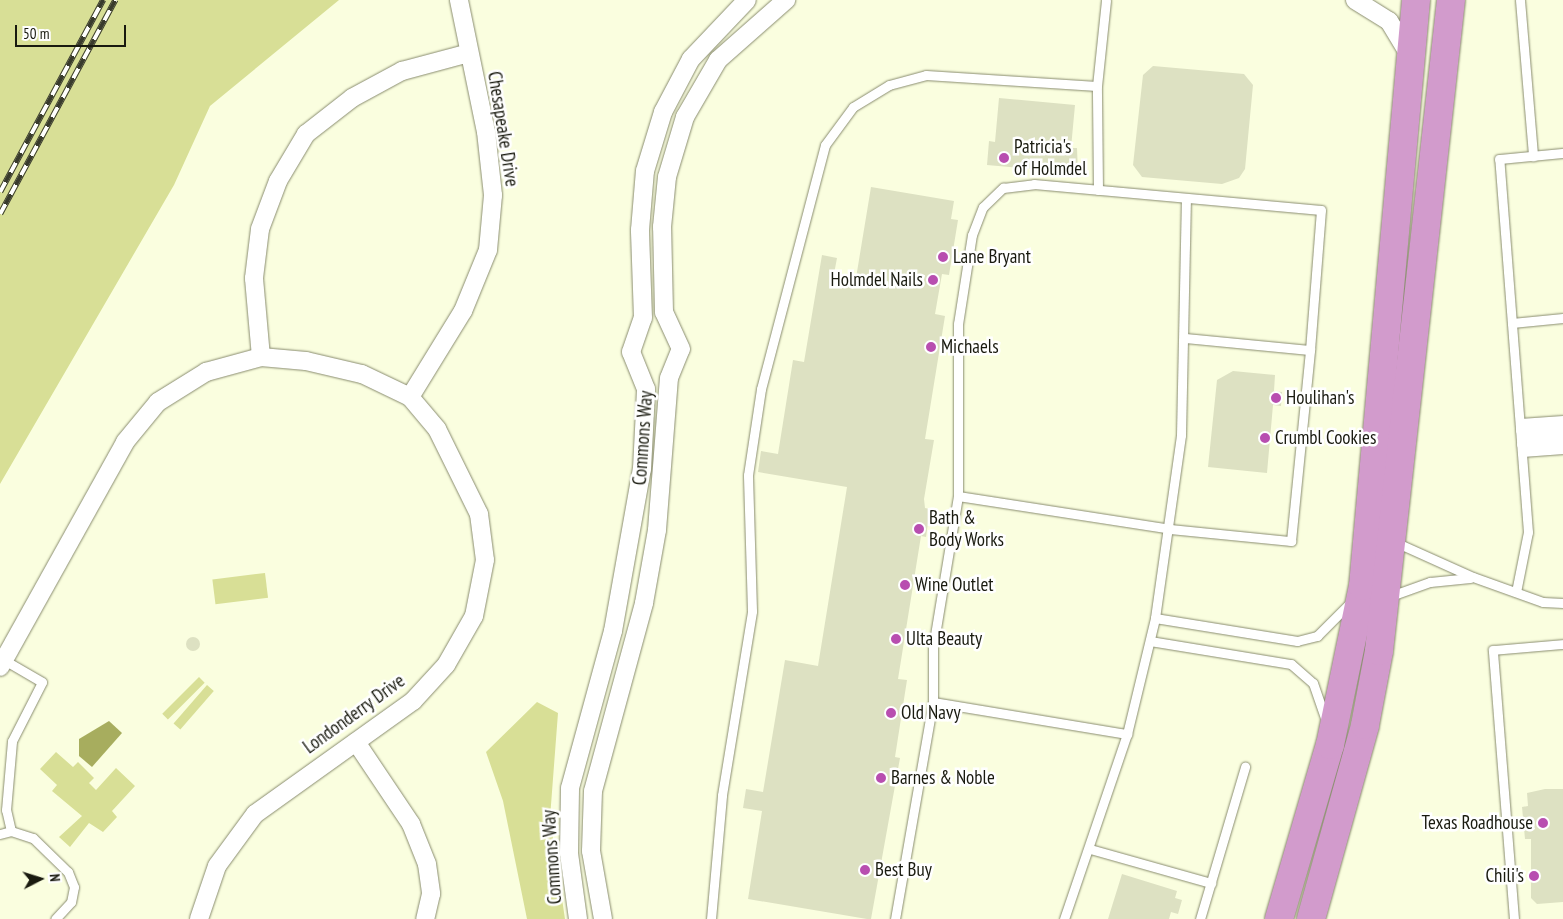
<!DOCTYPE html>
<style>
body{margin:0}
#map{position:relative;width:1563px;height:919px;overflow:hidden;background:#fafedf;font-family:"PT Sans Narrow",sans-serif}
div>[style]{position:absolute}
.green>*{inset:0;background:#d8df96;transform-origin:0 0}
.water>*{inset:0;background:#a7ad5e}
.building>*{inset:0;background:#dde1c2}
.round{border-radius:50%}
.roads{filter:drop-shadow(0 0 1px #898c6f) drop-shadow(0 0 1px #898c6f)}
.service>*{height:9px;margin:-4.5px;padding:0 4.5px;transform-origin:4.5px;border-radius:4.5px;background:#fff}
.minor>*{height:18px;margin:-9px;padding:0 9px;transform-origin:9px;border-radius:9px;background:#fff}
.trunk>*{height:28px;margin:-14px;padding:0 14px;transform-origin:14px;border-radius:14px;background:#d29bcc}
.rail>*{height:5.5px;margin-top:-2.75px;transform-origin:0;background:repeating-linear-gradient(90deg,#fff 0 11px,#393b2d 0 22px);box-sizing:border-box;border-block:1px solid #393b2d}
.dots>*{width:14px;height:14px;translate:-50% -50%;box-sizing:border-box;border:2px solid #fff;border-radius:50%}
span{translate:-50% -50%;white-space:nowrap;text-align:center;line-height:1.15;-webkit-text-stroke:5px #fff;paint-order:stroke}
.street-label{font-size:19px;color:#191a0f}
.poi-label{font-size:19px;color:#191a0f}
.left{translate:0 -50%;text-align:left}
.right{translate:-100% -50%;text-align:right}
.north{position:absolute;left:15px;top:854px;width:50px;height:50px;-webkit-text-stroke:4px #fff;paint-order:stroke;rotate:85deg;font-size:14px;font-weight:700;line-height:20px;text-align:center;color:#191a0f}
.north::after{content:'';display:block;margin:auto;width:18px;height:22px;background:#191a0f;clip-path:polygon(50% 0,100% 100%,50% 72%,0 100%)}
.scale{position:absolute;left:15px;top:25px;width:111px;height:22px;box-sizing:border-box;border:2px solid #191a0f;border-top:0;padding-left:6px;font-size:15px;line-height:18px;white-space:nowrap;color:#191a0f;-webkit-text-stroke:4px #fff;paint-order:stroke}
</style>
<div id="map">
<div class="green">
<i style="clip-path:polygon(0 0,339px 0,210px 106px,174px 185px,0 484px)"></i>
<i style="left:265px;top:573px;width:25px;height:53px;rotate:83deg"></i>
<i style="left:199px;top:677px;width:8px;height:52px;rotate:45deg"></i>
<i style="left:207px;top:685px;width:9px;height:51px;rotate:41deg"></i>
<i style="clip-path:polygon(537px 702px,558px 713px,550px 818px,565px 919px,527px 919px,503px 801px,486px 752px)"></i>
<i style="clip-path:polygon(56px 752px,73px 767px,78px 762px,94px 778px,89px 783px,96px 790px,116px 768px,135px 786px,112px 811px,117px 817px,103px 832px,89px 823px,70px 847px,59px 837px,82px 816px,52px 791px,57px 785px,40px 769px)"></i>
</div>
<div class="water">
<i style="clip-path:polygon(109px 721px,122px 733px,92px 767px,79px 756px,79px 739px)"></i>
</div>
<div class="building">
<i style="clip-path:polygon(1153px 66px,1244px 74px,1253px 85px,1245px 169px,1239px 178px,1222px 184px,1142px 177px,1133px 165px,1143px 75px)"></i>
<i style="clip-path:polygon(999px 98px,1075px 105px,1071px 148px,1077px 148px,1078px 173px,987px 165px,989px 141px,995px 142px)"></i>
<i style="clip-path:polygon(871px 187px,954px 201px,951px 219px,958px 220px,949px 275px,942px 274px,935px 314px,945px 316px,925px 439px,934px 440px,924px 499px,925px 508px,930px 509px,926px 537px,921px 536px,898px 679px,907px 680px,895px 757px,900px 758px,871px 919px,867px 919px,748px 899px,762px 811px,743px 808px,746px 789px,763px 792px,785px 660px,818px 666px,847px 487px,758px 472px,761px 451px,778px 454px,793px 360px,804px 362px,822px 255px,837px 258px,834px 274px,856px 278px)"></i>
<i style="clip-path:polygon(1233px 371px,1275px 375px,1274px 391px,1282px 392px,1281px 406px,1273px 405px,1267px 473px,1208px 467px,1217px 380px)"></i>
<i class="round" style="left:186px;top:637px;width:14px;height:14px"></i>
<i style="clip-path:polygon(1545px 789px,1563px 789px,1563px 902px,1537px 904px,1531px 898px,1531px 839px,1525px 839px,1522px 807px,1528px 806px,1527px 793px)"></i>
<i style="clip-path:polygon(1122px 874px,1177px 891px,1175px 898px,1182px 900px,1178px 914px,1171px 912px,1169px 919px,1108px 919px)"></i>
</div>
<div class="roads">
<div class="service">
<i style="left:1520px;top:0;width:157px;rotate:85.2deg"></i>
<i style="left:1098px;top:190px;width:104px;rotate:-90.6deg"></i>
<i style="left:1097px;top:86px;width:86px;rotate:-84deg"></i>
<i style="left:1512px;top:323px;width:51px;rotate:-5.6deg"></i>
<i style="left:1520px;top:423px;width:43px;rotate:-4deg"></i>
<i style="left:1520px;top:430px;width:43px;rotate:-5.3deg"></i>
<i style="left:1521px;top:437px;width:42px;rotate:-5.4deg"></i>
<i style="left:1521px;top:444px;width:42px;rotate:-4.1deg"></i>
<i style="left:1522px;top:452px;width:41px;rotate:-4.2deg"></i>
<i style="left:958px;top:496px;width:215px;rotate:8.8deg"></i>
<i style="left:1170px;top:529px;width:122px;rotate:5.7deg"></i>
<i style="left:1291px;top:541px;width:192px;rotate:-84.3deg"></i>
<i style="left:1395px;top:542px;width:85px;rotate:24.2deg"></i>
<i style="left:1473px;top:577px;width:74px;rotate:19.7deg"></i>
<i style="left:1543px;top:602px;width:20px;rotate:3deg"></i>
<i style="left:1516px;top:592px;width:61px;rotate:-78.7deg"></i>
<i style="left:1528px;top:532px;width:374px;rotate:-94.4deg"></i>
<i style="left:1499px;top:159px;width:64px;rotate:-5.4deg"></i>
<i style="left:1388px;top:597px;width:45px;rotate:-19.7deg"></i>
<i style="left:1430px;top:582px;width:40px;rotate:-5.7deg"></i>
<i style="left:1155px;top:618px;width:144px;rotate:9.2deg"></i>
<i style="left:1297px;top:641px;width:21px;rotate:-14deg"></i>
<i style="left:1317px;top:636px;width:45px;rotate:-45deg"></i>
<i style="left:1150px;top:641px;width:143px;rotate:9.3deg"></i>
<i style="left:1291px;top:664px;width:29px;rotate:41deg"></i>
<i style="left:1313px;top:683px;width:39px;rotate:71deg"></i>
<i style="left:933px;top:702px;width:197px;rotate:9.4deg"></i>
<i style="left:11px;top:831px;width:23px;rotate:18deg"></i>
<i style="left:33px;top:838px;width:49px;rotate:44.2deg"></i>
<i style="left:68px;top:872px;width:16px;rotate:68deg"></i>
<i style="left:74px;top:887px;width:15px;rotate:101deg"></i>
<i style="left:71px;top:902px;width:23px;rotate:133deg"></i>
<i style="left:0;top:834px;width:11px;rotate:-15deg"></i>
<i style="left:11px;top:831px;width:22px;rotate:-103deg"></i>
<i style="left:6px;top:810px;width:69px;rotate:-85deg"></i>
<i style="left:12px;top:741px;width:66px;rotate:-63deg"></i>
<i style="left:42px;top:682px;width:44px;rotate:-149.9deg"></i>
<i style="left:1090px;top:849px;width:126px;rotate:15.7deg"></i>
<i style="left:711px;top:919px;width:124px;rotate:-84.9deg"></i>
<i style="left:722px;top:795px;width:186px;rotate:-80.7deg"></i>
<i style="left:752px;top:611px;width:136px;rotate:-91.7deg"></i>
<i style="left:748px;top:475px;width:87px;rotate:-81.4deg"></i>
<i style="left:761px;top:389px;width:252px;rotate:-75.3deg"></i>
<i style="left:825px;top:145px;width:47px;rotate:-53.6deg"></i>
<i style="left:853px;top:107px;width:42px;rotate:-31.4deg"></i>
<i style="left:889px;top:85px;width:38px;rotate:-15deg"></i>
<i style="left:926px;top:75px;width:171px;rotate:3.7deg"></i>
<i style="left:895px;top:919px;width:220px;rotate:-80.1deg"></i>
<i style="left:933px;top:702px;width:55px;rotate:-90deg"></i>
<i style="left:933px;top:647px;width:153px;rotate:-80.6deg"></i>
<i style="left:958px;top:496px;width:172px;rotate:-90deg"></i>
<i style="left:958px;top:324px;width:90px;rotate:-81.1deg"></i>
<i style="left:972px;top:235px;width:30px;rotate:-69deg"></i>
<i style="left:983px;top:207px;width:28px;rotate:-44deg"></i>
<i style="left:1003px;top:188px;width:31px;rotate:-7deg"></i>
<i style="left:1034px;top:184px;width:288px;rotate:5.2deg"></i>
<i style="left:1321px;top:210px;width:140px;rotate:94.5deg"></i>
<i style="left:1310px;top:350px;width:126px;rotate:-174.5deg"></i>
<i style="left:1064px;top:919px;width:195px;rotate:-71.2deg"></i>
<i style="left:1127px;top:734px;width:119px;rotate:-76.4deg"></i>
<i style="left:1155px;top:618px;width:185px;rotate:-81.9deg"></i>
<i style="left:1181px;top:435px;width:236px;rotate:-88.8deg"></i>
<i style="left:1200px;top:919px;width:159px;rotate:-73.5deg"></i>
<i style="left:1514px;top:919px;width:270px;rotate:-94.5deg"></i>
<i style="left:1493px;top:650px;width:70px;rotate:-4.9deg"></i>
</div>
<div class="minor">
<i style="left:1355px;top:0;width:40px;rotate:32deg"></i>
<i style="left:1389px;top:21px;width:41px;rotate:59deg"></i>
<i style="left:261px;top:357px;width:79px;rotate:-95.1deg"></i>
<i style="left:254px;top:278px;width:49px;rotate:-83deg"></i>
<i style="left:260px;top:229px;width:51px;rotate:-69.4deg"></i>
<i style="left:278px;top:181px;width:55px;rotate:-59.2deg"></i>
<i style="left:306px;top:134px;width:58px;rotate:-38deg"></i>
<i style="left:352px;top:98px;width:57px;rotate:-28.4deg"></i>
<i style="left:402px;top:71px;width:69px;rotate:-15deg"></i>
<i style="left:410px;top:397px;width:101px;rotate:-58.4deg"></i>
<i style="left:463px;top:311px;width:66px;rotate:-67.7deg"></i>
<i style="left:488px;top:250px;width:55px;rotate:-84.8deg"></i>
<i style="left:493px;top:195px;width:63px;rotate:-96.3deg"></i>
<i style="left:486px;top:132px;width:135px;rotate:-101.6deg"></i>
<i style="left:0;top:667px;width:257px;rotate:-60.9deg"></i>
<i style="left:125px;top:442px;width:52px;rotate:-50.5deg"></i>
<i style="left:158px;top:402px;width:57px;rotate:-32deg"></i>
<i style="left:206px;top:372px;width:57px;rotate:-15.3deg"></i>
<i style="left:261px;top:357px;width:45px;rotate:5.1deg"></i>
<i style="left:306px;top:361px;width:57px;rotate:13.1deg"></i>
<i style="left:362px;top:374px;width:53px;rotate:25.6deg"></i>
<i style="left:410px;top:397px;width:42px;rotate:49.8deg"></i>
<i style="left:437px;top:429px;width:95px;rotate:63.7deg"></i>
<i style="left:479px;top:514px;width:46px;rotate:82.6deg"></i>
<i style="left:485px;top:560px;width:57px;rotate:101.1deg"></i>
<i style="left:474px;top:616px;width:56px;rotate:119.7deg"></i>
<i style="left:446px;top:665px;width:49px;rotate:132.5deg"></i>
<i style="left:413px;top:701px;width:194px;rotate:144.4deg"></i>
<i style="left:255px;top:814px;width:64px;rotate:126.2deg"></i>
<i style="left:217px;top:866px;width:56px;rotate:108.8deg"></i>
<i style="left:356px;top:742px;width:99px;rotate:56.1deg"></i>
<i style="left:411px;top:824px;width:43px;rotate:68.2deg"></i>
<i style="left:427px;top:864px;width:30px;rotate:82deg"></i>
<i style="left:431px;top:894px;width:26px;rotate:103deg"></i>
<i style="left:578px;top:919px;width:67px;rotate:-97.8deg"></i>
<i style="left:569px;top:853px;width:65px;rotate:-89.1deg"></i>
<i style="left:570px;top:788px;width:163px;rotate:-74.7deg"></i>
<i style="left:613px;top:631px;width:165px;rotate:-79.9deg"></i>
<i style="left:642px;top:469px;width:80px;rotate:-87.1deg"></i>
<i style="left:646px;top:389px;width:40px;rotate:-112deg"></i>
<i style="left:631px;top:352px;width:36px;rotate:-71deg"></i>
<i style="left:643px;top:318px;width:88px;rotate:-92deg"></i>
<i style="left:640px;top:230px;width:59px;rotate:-85.2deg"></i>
<i style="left:645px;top:171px;width:62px;rotate:-73deg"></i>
<i style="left:663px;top:112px;width:60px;rotate:-62.2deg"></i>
<i style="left:691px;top:59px;width:81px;rotate:-46.5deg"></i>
<i style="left:603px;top:919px;width:69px;rotate:-100deg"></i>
<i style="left:591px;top:851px;width:60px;rotate:-88.1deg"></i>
<i style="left:593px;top:791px;width:195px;rotate:-74.8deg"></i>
<i style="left:644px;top:603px;width:74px;rotate:-79.9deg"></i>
<i style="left:657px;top:530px;width:152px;rotate:-85.5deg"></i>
<i style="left:669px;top:378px;width:31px;rotate:-68deg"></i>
<i style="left:681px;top:349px;width:41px;rotate:-114.7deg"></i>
<i style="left:664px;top:312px;width:85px;rotate:-91.3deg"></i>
<i style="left:662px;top:227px;width:50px;rotate:-84.3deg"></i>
<i style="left:667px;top:177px;width:63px;rotate:-73.3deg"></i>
<i style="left:685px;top:117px;width:66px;rotate:-59.9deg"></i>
<i style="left:718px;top:60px;width:91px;rotate:-41.4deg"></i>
</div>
<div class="trunk">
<i style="left:1279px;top:919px;width:181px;rotate:-73.7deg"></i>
<i style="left:1330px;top:745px;width:162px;rotate:-78.3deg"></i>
<i style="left:1363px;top:586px;width:588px;rotate:-84.83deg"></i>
<i style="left:1311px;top:919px;width:201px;rotate:-74.4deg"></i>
<i style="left:1365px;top:725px;width:75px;rotate:-79.3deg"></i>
<i style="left:1379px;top:651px;width:655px;rotate:-83.69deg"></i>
</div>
</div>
<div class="rail">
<i style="left:0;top:192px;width:218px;rotate:-61.8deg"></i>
<i style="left:0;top:214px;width:243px;rotate:-61.7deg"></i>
</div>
<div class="dots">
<i style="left:1004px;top:158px;background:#b84eb0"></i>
<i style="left:943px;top:257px;background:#b84eb0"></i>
<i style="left:933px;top:280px;background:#b84eb0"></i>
<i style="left:931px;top:347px;background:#b84eb0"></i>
<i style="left:1276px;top:398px;background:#b84eb0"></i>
<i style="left:1265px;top:438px;background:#b84eb0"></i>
<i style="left:919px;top:529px;background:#b84eb0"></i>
<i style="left:905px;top:585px;background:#b84eb0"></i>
<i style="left:896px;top:639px;background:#b84eb0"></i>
<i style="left:891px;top:713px;background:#b84eb0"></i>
<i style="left:881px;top:778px;background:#b84eb0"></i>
<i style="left:1543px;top:823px;background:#b84eb0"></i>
<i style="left:865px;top:870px;background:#b84eb0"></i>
<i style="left:1534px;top:876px;background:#b84eb0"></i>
</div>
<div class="street-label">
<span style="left:503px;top:129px;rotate:81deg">Chesapeake Drive</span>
<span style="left:643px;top:438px;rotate:-86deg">Commons Way</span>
<span style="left:354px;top:714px;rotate:-36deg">Londonderry Drive</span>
<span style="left:552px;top:857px;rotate:-94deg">Commons Way</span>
</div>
<div class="poi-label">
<span class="left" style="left:1014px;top:158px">Patricia's<br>of Holmdel</span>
<span class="left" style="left:953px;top:257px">Lane Bryant</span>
<span class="right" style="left:923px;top:280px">Holmdel Nails</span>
<span class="left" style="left:941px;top:347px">Michaels</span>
<span class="left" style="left:1286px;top:398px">Houlihan's</span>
<span class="left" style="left:1275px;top:438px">Crumbl Cookies</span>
<span class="left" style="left:929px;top:529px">Bath &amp;<br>Body Works</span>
<span class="left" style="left:915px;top:585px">Wine Outlet</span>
<span class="left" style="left:906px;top:639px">Ulta Beauty</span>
<span class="left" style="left:901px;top:713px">Old Navy</span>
<span class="left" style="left:891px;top:778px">Barnes &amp; Noble</span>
<span class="right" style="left:1533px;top:823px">Texas Roadhouse</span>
<span class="left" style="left:875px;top:870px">Best Buy</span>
<span class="right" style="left:1524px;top:876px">Chili's</span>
</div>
<div class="north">N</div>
<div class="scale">50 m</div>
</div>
